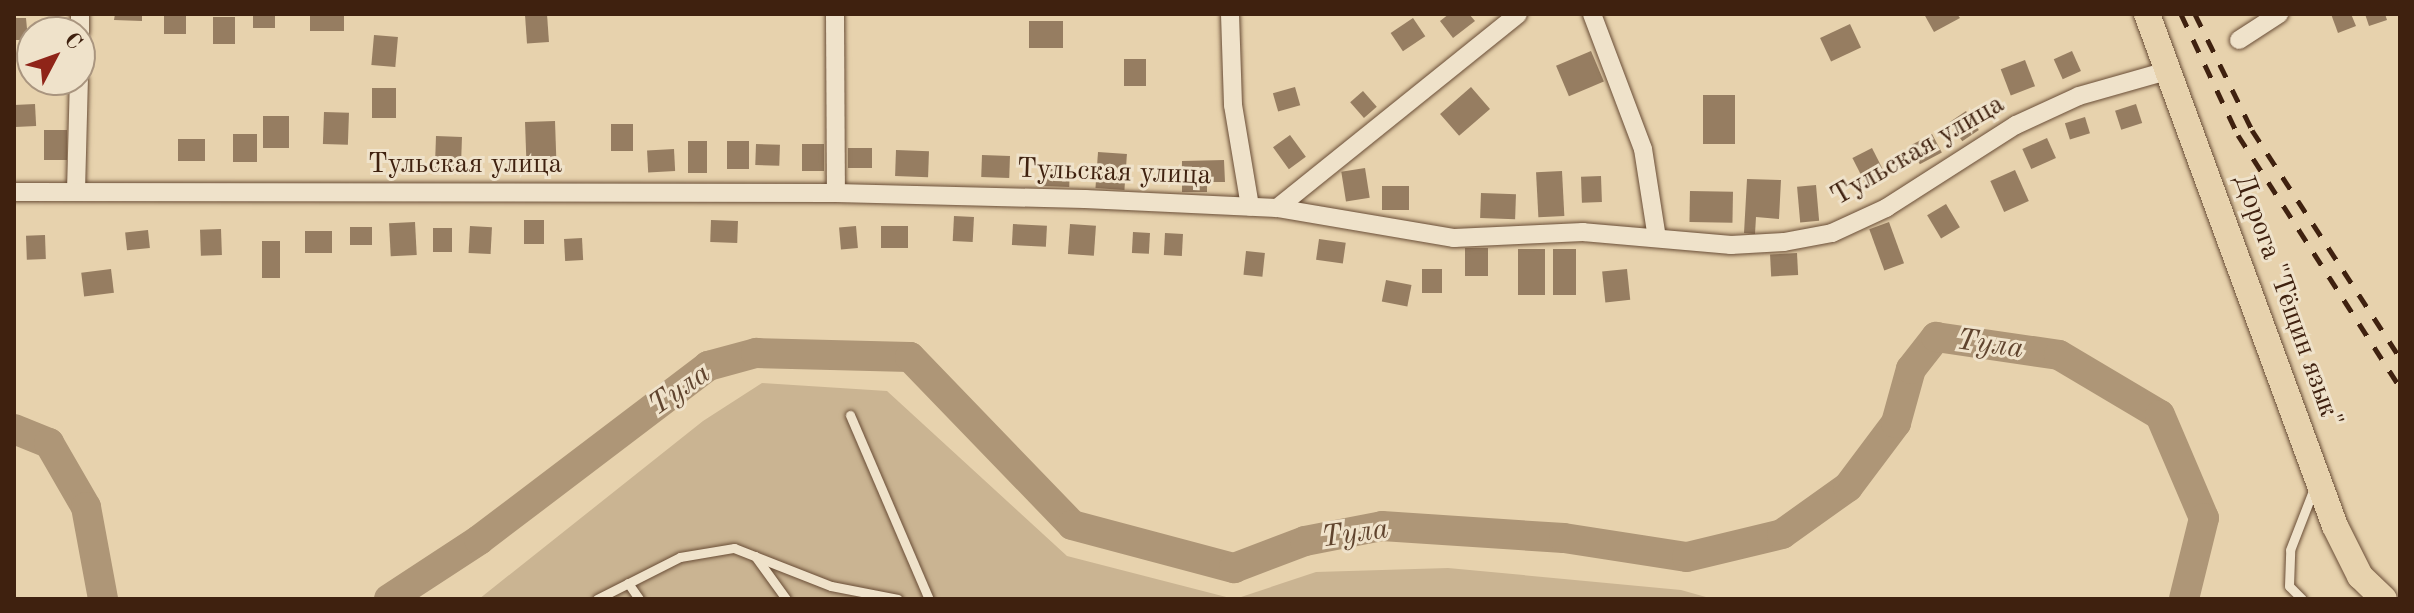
<!DOCTYPE html>
<meta charset="utf-8">
<style>
body{margin:0}
#map{position:relative;width:2414px;height:613px;overflow:hidden;background:#e7d2ad;font-family:"Old Standard TT",serif}
div>[style]{position:absolute}
.green>*{inset:0;background:#cab492}
.river>*{height:30px;margin:-15px;padding:0 15px;transform-origin:15px;border-radius:15px;background:#ae9677}
.building>*{inset:0;background:#967d61;transform-origin:0 0}
.roads{filter:drop-shadow(0 0 2px #694d36) drop-shadow(0 0 2px #694d36)}
.service>*{height:9px;margin:-4.5px;padding:0 4.5px;transform-origin:4.5px;border-radius:4.5px;background:#efe2ca}
.minor>*{height:18px;margin:-9px;padding:0 9px;transform-origin:9px;border-radius:9px;background:#efe2ca}
.primary>*{height:26px;margin:-13px;padding:0 13px;transform-origin:13px;border-radius:13px;background:#e7d2ad}
.rail>*{height:5px;margin-top:-2.5px;transform-origin:0;background:repeating-linear-gradient(90deg,#3f210f 0 14px,transparent 0 28px)}
span{translate:-50% -50%;white-space:nowrap;text-align:center;line-height:1.15;-webkit-text-stroke:6px #efe2ca;paint-order:stroke}
.street-label{font-size:28px;color:#3f210f}
.water-label{font-size:30px;color:#60442e;font-style:italic}
.frame{position:absolute;inset:0;border:16px solid #3f210f;pointer-events:none}
.north{position:absolute;left:16px;top:16px;width:80px;height:80px;box-sizing:border-box;background:#efe2ca;border:2px solid #a9957f;border-radius:50%;rotate:49deg;font-size:22px;font-weight:700;line-height:32px;text-align:center;color:#3f210f}
.north::after{content:'';display:block;margin:auto;width:28px;height:36px;background:#8f2418;clip-path:polygon(50% 0,100% 100%,50% 72%,0 100%)}
</style>
<div id="map">
<div class="green">
<i style="clip-path:polygon(762px 383px,887px 391px,1067px 556px,1234px 599px,479px 599px,703px 421px)"></i>
<i style="clip-path:polygon(1448px 568px,1681px 590px,1713px 599px,1235px 599px,1316px 572px)"></i>
</div>
<div class="river">
<i style="left:14px;top:429px;width:38px;rotate:22deg"></i>
<i style="left:49px;top:443px;width:74px;rotate:60deg"></i>
<i style="left:86px;top:507px;width:94px;rotate:79.5deg"></i>
<i style="left:389px;top:599px;width:108px;rotate:-33.2deg"></i>
<i style="left:479px;top:540px;width:288px;rotate:-37.2deg"></i>
<i style="left:708px;top:366px;width:50px;rotate:-15.2deg"></i>
<i style="left:756px;top:353px;width:154px;rotate:1.5deg"></i>
<i style="left:910px;top:357px;width:233px;rotate:46deg"></i>
<i style="left:1072px;top:525px;width:168px;rotate:14.9deg"></i>
<i style="left:1234px;top:568px;width:76px;rotate:-20.8deg"></i>
<i style="left:1305px;top:541px;width:78px;rotate:-11deg"></i>
<i style="left:1382px;top:526px;width:182px;rotate:3.8deg"></i>
<i style="left:1564px;top:538px;width:124px;rotate:8.8deg"></i>
<i style="left:1687px;top:557px;width:98px;rotate:-13.6deg"></i>
<i style="left:1782px;top:534px;width:81px;rotate:-35.5deg"></i>
<i style="left:1848px;top:487px;width:80px;rotate:-53.1deg"></i>
<i style="left:1896px;top:423px;width:56px;rotate:-74.5deg"></i>
<i style="left:1911px;top:369px;width:41px;rotate:-52deg"></i>
<i style="left:1936px;top:337px;width:124px;rotate:8.3deg"></i>
<i style="left:2059px;top:355px;width:117px;rotate:30.7deg"></i>
<i style="left:2160px;top:415px;width:112px;rotate:66.9deg"></i>
<i style="left:2204px;top:518px;width:83px;rotate:103.9deg"></i>
</div>
<div class="building">
<i style="clip-path:polygon(115px 14px,142px 14px,142px 21px,114px 20px)"></i>
<i style="left:164px;top:14px;width:22px;height:20px"></i>
<i style="left:253px;top:14px;width:22px;height:14px"></i>
<i style="left:310px;top:14px;width:34px;height:17px"></i>
<i style="left:547px;top:14px;width:28px;height:22px;rotate:86deg"></i>
<i style="clip-path:polygon(1449px 14px,1469px 14px,1475px 21px,1453px 38px,1440px 21px)"></i>
<i style="clip-path:polygon(1924px 14px,1957px 14px,1960px 18px,1934px 32px)"></i>
<i style="clip-path:polygon(2331px 14px,2351px 14px,2356px 26px,2338px 33px)"></i>
<i style="clip-path:polygon(2365px 14px,2385px 14px,2387px 20px,2369px 26px)"></i>
<i style="left:213px;top:17px;width:22px;height:27px"></i>
<i style="clip-path:polygon(14px 18px,26px 18px,28px 40px,14px 40px)"></i>
<i style="left:1413px;top:18px;width:22px;height:27px;rotate:56deg"></i>
<i style="left:1029px;top:21px;width:34px;height:27px"></i>
<i style="left:1850px;top:24px;width:26px;height:33px;rotate:65deg"></i>
<i style="left:374px;top:35px;width:24px;height:30px;rotate:5deg"></i>
<i style="left:1591px;top:51px;width:33px;height:38px;rotate:67deg"></i>
<i style="left:2072px;top:51px;width:22px;height:20px;rotate:66deg"></i>
<i style="left:1124px;top:59px;width:22px;height:27px"></i>
<i style="left:2025px;top:60px;width:28px;height:26px;rotate:69deg"></i>
<i style="left:1295px;top:87px;width:19px;height:23px;rotate:74deg"></i>
<i style="left:1471px;top:87px;width:29px;height:41px;rotate:49deg"></i>
<i style="left:372px;top:88px;width:24px;height:30px"></i>
<i style="left:1363px;top:91px;width:21px;height:17px;rotate:49deg"></i>
<i style="left:1703px;top:95px;width:32px;height:49px"></i>
<i style="left:35px;top:104px;width:22px;height:21px;rotate:87deg"></i>
<i style="left:2136px;top:104px;width:20px;height:22px;rotate:72deg"></i>
<i style="left:1966px;top:111px;width:23px;height:20px;rotate:56deg"></i>
<i style="left:324px;top:112px;width:25px;height:32px;rotate:2deg"></i>
<i style="left:263px;top:116px;width:26px;height:32px"></i>
<i style="left:2085px;top:117px;width:17px;height:21px;rotate:73deg"></i>
<i style="left:555px;top:121px;width:38px;height:30px;rotate:88deg"></i>
<i style="left:611px;top:124px;width:22px;height:27px"></i>
<i style="left:44px;top:130px;width:23px;height:30px"></i>
<i style="left:233px;top:134px;width:24px;height:28px"></i>
<i style="left:1932px;top:134px;width:21px;height:25px;rotate:62deg"></i>
<i style="left:1290px;top:135px;width:27px;height:21px;rotate:54deg"></i>
<i style="left:436px;top:136px;width:26px;height:32px;rotate:2deg"></i>
<i style="left:2047px;top:138px;width:22px;height:27px;rotate:66deg"></i>
<i style="left:178px;top:139px;width:27px;height:22px"></i>
<i style="left:688px;top:141px;width:19px;height:32px"></i>
<i style="left:727px;top:141px;width:22px;height:28px"></i>
<i style="left:756px;top:144px;width:24px;height:21px;rotate:2deg"></i>
<i style="left:802px;top:144px;width:22px;height:27px"></i>
<i style="left:848px;top:148px;width:24px;height:20px"></i>
<i style="left:1872px;top:148px;width:30px;height:22px;rotate:63deg"></i>
<i style="left:674px;top:149px;width:22px;height:27px;rotate:87deg"></i>
<i style="left:896px;top:150px;width:33px;height:26px;rotate:2deg"></i>
<i style="left:1098px;top:152px;width:29px;height:36px;rotate:4deg"></i>
<i style="left:982px;top:155px;width:28px;height:22px;rotate:2deg"></i>
<i style="clip-path:polygon(1224px 160px,1225px 182px,1207px 182px,1207px 192px,1182px 192px,1182px 161px)"></i>
<i style="left:1042px;top:164px;width:28px;height:22px;rotate:2deg"></i>
<i style="left:1365px;top:168px;width:30px;height:24px;rotate:81deg"></i>
<i style="left:2015px;top:170px;width:34px;height:27px;rotate:66deg"></i>
<i style="left:1562px;top:171px;width:45px;height:26px;rotate:87deg"></i>
<i style="left:1601px;top:176px;width:26px;height:20px;rotate:88deg"></i>
<i style="clip-path:polygon(1747px 179px,1781px 180px,1779px 219px,1756px 217px,1755px 234px,1744px 233px)"></i>
<i style="left:1816px;top:185px;width:36px;height:19px;rotate:85deg"></i>
<i style="left:1382px;top:186px;width:27px;height:24px"></i>
<i style="left:1690px;top:191px;width:43px;height:31px;rotate:1deg"></i>
<i style="left:1481px;top:193px;width:35px;height:25px;rotate:2deg"></i>
<i style="left:1946px;top:204px;width:27px;height:22px;rotate:59deg"></i>
<i style="left:954px;top:216px;width:20px;height:25px;rotate:3deg"></i>
<i style="left:524px;top:220px;width:20px;height:24px"></i>
<i style="left:711px;top:220px;width:27px;height:22px;rotate:2deg"></i>
<i style="left:415px;top:222px;width:33px;height:26px;rotate:87deg"></i>
<i style="left:1889px;top:222px;width:44px;height:21px;rotate:70deg"></i>
<i style="left:1013px;top:224px;width:34px;height:21px;rotate:3deg"></i>
<i style="left:1070px;top:224px;width:26px;height:30px;rotate:4deg"></i>
<i style="left:470px;top:226px;width:22px;height:27px;rotate:3deg"></i>
<i style="left:856px;top:226px;width:22px;height:17px;rotate:85deg"></i>
<i style="left:881px;top:226px;width:27px;height:22px"></i>
<i style="left:350px;top:227px;width:22px;height:18px"></i>
<i style="left:433px;top:228px;width:19px;height:24px"></i>
<i style="left:221px;top:229px;width:26px;height:21px;rotate:88deg"></i>
<i style="left:148px;top:230px;width:18px;height:23px;rotate:84deg"></i>
<i style="left:305px;top:231px;width:27px;height:22px"></i>
<i style="left:1133px;top:232px;width:17px;height:21px;rotate:3deg"></i>
<i style="left:1165px;top:233px;width:18px;height:22px;rotate:3deg"></i>
<i style="left:45px;top:235px;width:24px;height:19px;rotate:88deg"></i>
<i style="left:582px;top:238px;width:22px;height:18px;rotate:87deg"></i>
<i style="left:1319px;top:239px;width:27px;height:21px;rotate:8deg"></i>
<i style="left:262px;top:241px;width:18px;height:37px"></i>
<i style="left:1465px;top:248px;width:23px;height:28px"></i>
<i style="left:1545px;top:249px;width:46px;height:27px;rotate:90deg"></i>
<i style="left:1553px;top:249px;width:23px;height:46px"></i>
<i style="left:1246px;top:251px;width:19px;height:24px;rotate:6deg"></i>
<i style="left:1797px;top:253px;width:22px;height:27px;rotate:87deg"></i>
<i style="left:111px;top:269px;width:24px;height:30px;rotate:83deg"></i>
<i style="left:1422px;top:269px;width:20px;height:24px"></i>
<i style="left:1627px;top:269px;width:31px;height:25px;rotate:84deg"></i>
<i style="left:1386px;top:280px;width:26px;height:22px;rotate:11deg"></i>
</div>
<div class="roads">
<div class="service">
<i style="left:850px;top:415px;width:200px;rotate:66.8deg"></i>
<i style="left:755px;top:556px;width:53px;rotate:54.2deg"></i>
<i style="left:628px;top:583px;width:19px;rotate:55deg"></i>
<i style="left:597px;top:599px;width:93px;rotate:-26.8deg"></i>
<i style="left:680px;top:557px;width:55px;rotate:-9.5deg"></i>
<i style="left:734px;top:548px;width:104px;rotate:21.4deg"></i>
<i style="left:831px;top:586px;width:68px;rotate:11deg"></i>
<i style="left:2302px;top:599px;width:18px;rotate:-135deg"></i>
<i style="left:2289px;top:586px;width:36px;rotate:-88deg"></i>
<i style="left:2290px;top:550px;width:66px;rotate:-68.8deg"></i>
</div>
<div class="minor">
<i style="left:835px;top:14px;width:179px;rotate:89.7deg"></i>
<i style="left:1230px;top:14px;width:91px;rotate:88.1deg"></i>
<i style="left:1233px;top:105px;width:103px;rotate:80.5deg"></i>
<i style="left:1592px;top:14px;width:144px;rotate:69.3deg"></i>
<i style="left:1643px;top:149px;width:90px;rotate:81.1deg"></i>
<i style="left:80px;top:32px;width:18px;rotate:-90deg"></i>
<i style="left:2239px;top:40px;width:48px;rotate:-33deg"></i>
<i style="left:76px;top:191px;width:111px;rotate:-88.5deg"></i>
<i style="left:14px;top:192px;width:822px;rotate:0.07deg"></i>
<i style="left:836px;top:193px;width:249px;rotate:1.4deg"></i>
<i style="left:1085px;top:199px;width:192px;rotate:2.7deg"></i>
<i style="left:1277px;top:208px;width:180px;rotate:9.6deg"></i>
<i style="left:1454px;top:238px;width:129px;rotate:-2.7deg"></i>
<i style="left:1583px;top:232px;width:149px;rotate:5deg"></i>
<i style="left:1731px;top:245px;width:53px;rotate:-3.2deg"></i>
<i style="left:1784px;top:242px;width:49px;rotate:-10.6deg"></i>
<i style="left:1832px;top:233px;width:60px;rotate:-24.8deg"></i>
<i style="left:1886px;top:208px;width:154px;rotate:-32.6deg"></i>
<i style="left:2016px;top:125px;width:69px;rotate:-24.7deg"></i>
<i style="left:2079px;top:96px;width:91px;rotate:-15.9deg"></i>
<i style="left:1277px;top:208px;width:309px;rotate:-38.8deg"></i>
</div>
<div class="primary">
<i style="left:2147px;top:14px;width:545px;rotate:69.84deg"></i>
<i style="left:2335px;top:526px;width:56px;rotate:63.4deg"></i>
<i style="left:2360px;top:576px;width:33px;rotate:44deg"></i>
</div>
</div>
<div class="rail">
<i style="left:2181px;top:14px;width:134px;rotate:64.8deg"></i>
<i style="left:2238px;top:135px;width:300px;rotate:57.3deg"></i>
<i style="left:2195px;top:14px;width:129px;rotate:63.8deg"></i>
<i style="left:2252px;top:130px;width:272px;rotate:57deg"></i>
</div>
<div class="street-label">
<span style="left:1918px;top:151px;rotate:-30deg">Тульская улица</span>
<span style="left:465px;top:165px">Тульская улица</span>
<span style="left:1114px;top:173px;rotate:2deg">Тульская улица</span>
<span style="left:2287px;top:301px;rotate:70deg">Дорога "Тёщин язык"</span>
</div>
<div class="water-label">
<span style="left:1990px;top:345px;rotate:8deg">Тула</span>
<span style="left:680px;top:390px;rotate:-35deg">Тула</span>
<span style="left:1355px;top:534px;rotate:-8deg">Тула</span>
</div>
<div class="frame"></div>
<div class="north">С</div>
</div>
